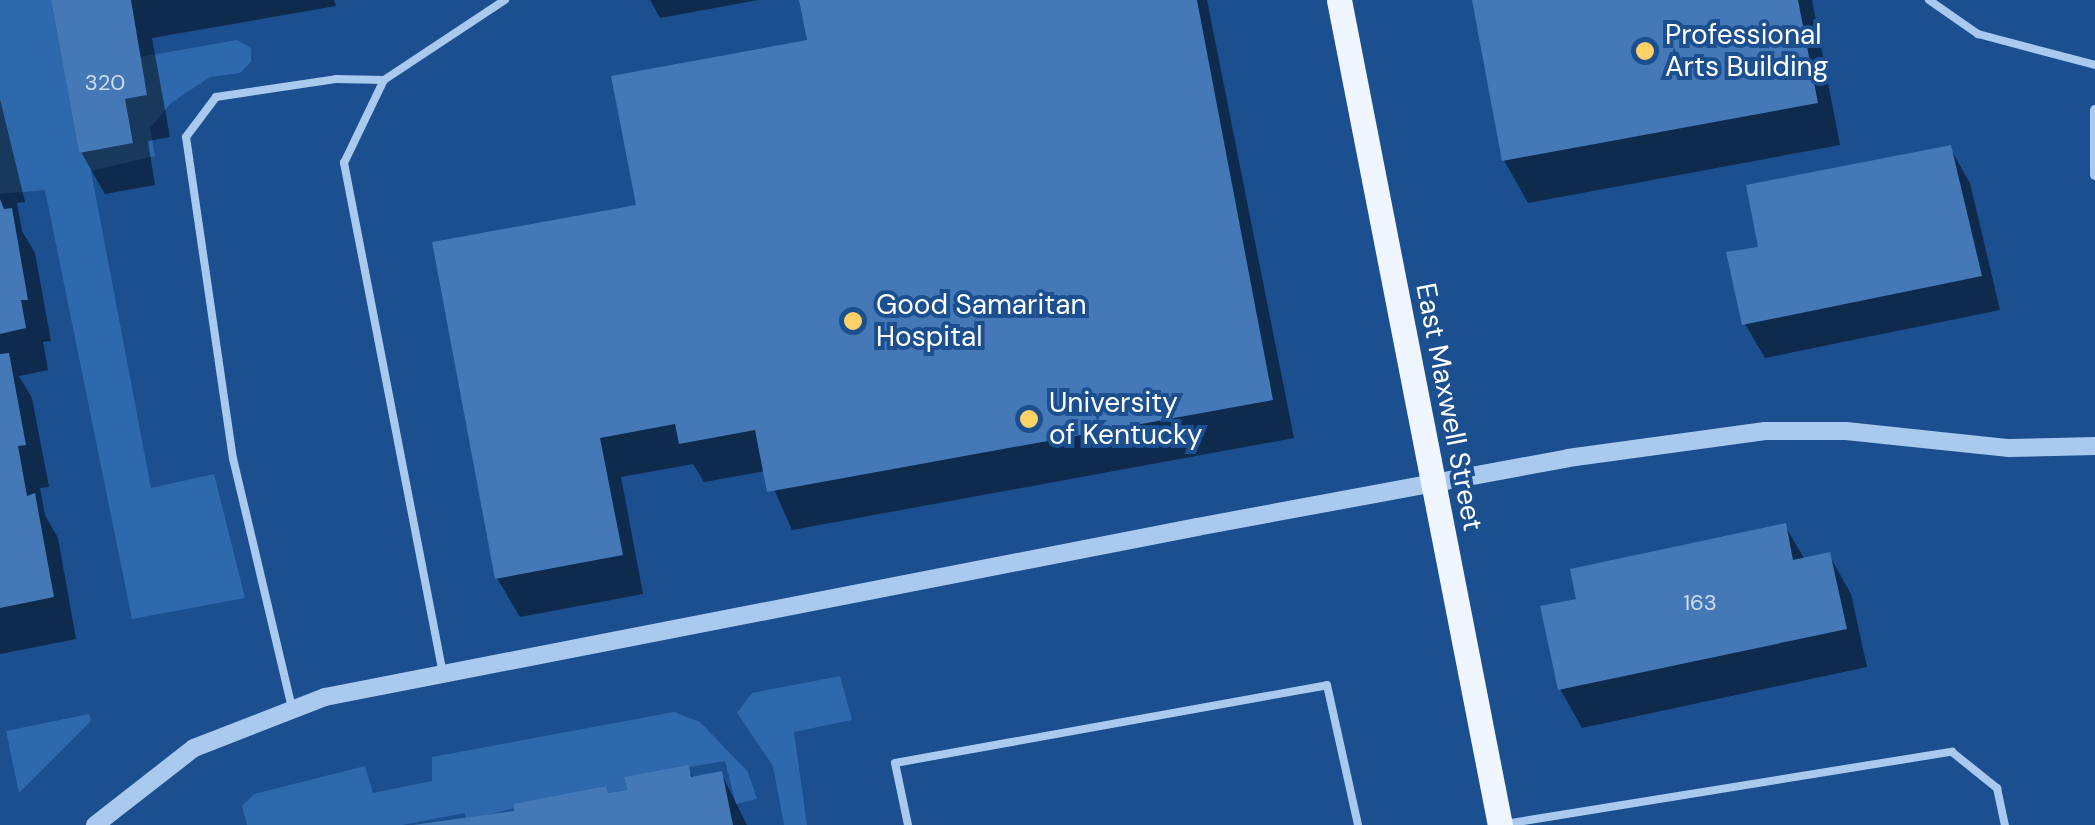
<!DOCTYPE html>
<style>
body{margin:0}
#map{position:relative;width:2095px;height:825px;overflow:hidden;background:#1b4f8f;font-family:"DM Sans",sans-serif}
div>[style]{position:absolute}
.green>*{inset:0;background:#2e69ad}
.shadow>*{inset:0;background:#0007}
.building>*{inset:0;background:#4478b7}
.service>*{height:8px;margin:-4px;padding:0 4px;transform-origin:4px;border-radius:4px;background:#a9c9ee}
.minor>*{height:10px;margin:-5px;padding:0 5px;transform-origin:5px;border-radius:5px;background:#a9c9ee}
.tertiary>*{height:18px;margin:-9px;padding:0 9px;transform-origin:9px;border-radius:9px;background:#a9c9ee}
.primary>*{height:25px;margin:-12.5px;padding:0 12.5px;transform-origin:12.5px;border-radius:12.5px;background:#f0f6ff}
.dots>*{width:28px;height:28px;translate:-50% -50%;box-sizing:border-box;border:5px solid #1b4f8f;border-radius:50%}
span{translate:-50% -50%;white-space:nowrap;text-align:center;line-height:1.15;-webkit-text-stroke:8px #1b4f8f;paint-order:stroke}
.number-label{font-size:22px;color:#d0dded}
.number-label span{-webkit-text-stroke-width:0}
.poi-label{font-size:28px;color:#fff}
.left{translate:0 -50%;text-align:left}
.street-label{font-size:28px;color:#fff}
</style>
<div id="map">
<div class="green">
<i style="clip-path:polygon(0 0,51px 0,79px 153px,133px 143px,125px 99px,147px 94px,140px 57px,237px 40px,251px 48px,251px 62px,240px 73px,210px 77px,171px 103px,150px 128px,155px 156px,91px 171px,151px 488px,214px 474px,245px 598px,132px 619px,45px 190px,0 194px)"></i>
<i style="clip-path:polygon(840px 676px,852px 720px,794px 732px,807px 825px,784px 825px,773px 766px,737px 713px,752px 693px)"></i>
<i style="clip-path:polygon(674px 712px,700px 722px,748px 772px,757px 799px,736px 804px,725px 761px,624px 778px,627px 790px,608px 793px,605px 786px,466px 820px,465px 813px,402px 825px,247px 825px,242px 806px,254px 794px,365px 766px,373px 793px,432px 781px,432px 757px)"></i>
<i style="clip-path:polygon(89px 714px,91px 721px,19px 793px,6px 731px)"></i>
</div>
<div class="shadow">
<i style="clip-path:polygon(54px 0,334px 0,336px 6px,152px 38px,170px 137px,148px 141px,155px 185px,105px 194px,81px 152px)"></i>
<i style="clip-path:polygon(650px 0,758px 0,660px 18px)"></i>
<i style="clip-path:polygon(802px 0,1207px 0,1294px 438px,792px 530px,766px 471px,704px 482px,693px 464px,621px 477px,643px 594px,520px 617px,497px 578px,639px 207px,810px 42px)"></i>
<i style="clip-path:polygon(1475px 0,1812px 0,1840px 145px,1528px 203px,1504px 160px)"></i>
<i style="clip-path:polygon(0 99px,25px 202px,17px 203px,22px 231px,35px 253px,51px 341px,43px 342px,48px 370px,19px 376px,32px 398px,49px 487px,40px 488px,45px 515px,58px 538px,76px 639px,0 654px)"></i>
<i style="clip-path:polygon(1950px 148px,1970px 183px,2000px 310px,1765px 358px,1745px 324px,1761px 249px)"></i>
<i style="clip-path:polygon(1785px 526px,1805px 560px,1829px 555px,1851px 594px,1867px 667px,1582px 728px,1560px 689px,1579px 601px)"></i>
<i style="clip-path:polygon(687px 768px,694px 779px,721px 773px,747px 825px,432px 825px,630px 792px)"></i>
</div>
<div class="building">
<i style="clip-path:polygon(51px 0,131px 0,147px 95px,125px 99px,133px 143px,79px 153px)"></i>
<i style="clip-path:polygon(799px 0,1197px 0,1273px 400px,767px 492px,755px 430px,679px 444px,675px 424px,600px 438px,623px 555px,495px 579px,432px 242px,636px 205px,611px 76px,807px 40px)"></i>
<i style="clip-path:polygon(1472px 0,1798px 0,1818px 103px,1502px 161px)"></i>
<i style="clip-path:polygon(1951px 145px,1982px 276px,1742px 325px,1726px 252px,1758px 247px,1746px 185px)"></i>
<i style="clip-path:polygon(0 199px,4px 209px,12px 208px,28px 300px,21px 300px,26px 328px,0 334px)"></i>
<i style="clip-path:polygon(9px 353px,26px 445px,18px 446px,27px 496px,35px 493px,54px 597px,0 608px,0 354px)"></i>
<i style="clip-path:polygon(1786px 523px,1793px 560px,1830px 552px,1847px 629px,1558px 690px,1540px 606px,1576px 599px,1570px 569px)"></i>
<i style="clip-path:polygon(689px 765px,691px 777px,722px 771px,733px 825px,413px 825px,514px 811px,514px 804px,606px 786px,608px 793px,627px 790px,624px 777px)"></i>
</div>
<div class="service">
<i style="left:1929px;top:0;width:60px;rotate:34.8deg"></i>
<i style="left:1978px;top:34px;width:121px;rotate:14.8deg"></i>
<i style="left:443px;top:674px;width:521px;rotate:-100.96deg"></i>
<i style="left:344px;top:163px;width:92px;rotate:-64.3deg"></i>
<i style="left:384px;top:80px;width:145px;rotate:-33.5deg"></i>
<i style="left:292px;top:708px;width:256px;rotate:-103.3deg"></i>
<i style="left:233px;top:459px;width:325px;rotate:-98.3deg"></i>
<i style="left:186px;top:137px;width:50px;rotate:-53.1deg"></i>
<i style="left:216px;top:97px;width:121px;rotate:-8.5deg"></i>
<i style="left:336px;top:79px;width:48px;rotate:1.2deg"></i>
<i style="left:1505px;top:824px;width:453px;rotate:-9.2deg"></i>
<i style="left:1952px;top:752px;width:58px;rotate:38.7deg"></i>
<i style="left:1997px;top:788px;width:38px;rotate:78deg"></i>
<i style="left:908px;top:825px;width:63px;rotate:-101.8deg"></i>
<i style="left:895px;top:763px;width:439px;rotate:-10.2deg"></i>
<i style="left:1327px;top:685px;width:143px;rotate:77.5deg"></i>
</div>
<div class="minor">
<i style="left:2095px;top:110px;width:65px;rotate:90deg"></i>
</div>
<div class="tertiary">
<i style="left:95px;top:825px;width:125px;rotate:-37.9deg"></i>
<i style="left:194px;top:748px;width:141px;rotate:-21.3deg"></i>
<i style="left:325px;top:697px;width:888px;rotate:-11.03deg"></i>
<i style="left:1197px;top:527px;width:377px;rotate:-10.5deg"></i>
<i style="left:1568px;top:458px;width:199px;rotate:-7.8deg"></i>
<i style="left:1765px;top:431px;width:81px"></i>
<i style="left:1846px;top:431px;width:164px;rotate:6deg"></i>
<i style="left:2009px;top:448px;width:86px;rotate:-1.3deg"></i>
</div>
<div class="primary">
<i style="left:1339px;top:0;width:841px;rotate:78.96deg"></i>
</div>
<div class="dots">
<i style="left:1645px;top:51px;background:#ffd166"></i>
<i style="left:853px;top:321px;background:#ffd166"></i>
<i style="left:1029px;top:419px;background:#ffd166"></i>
</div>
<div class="number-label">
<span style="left:105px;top:83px">320</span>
<span style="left:1700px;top:603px">163</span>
</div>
<div class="poi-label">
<span class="left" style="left:1665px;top:51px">Professional<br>Arts Building</span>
<span class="left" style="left:876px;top:321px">Good Samaritan<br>Hospital</span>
<span class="left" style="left:1049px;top:419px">University<br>of Kentucky</span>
</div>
<div class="street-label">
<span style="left:1449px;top:407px;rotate:79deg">East Maxwell Street</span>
</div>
</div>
